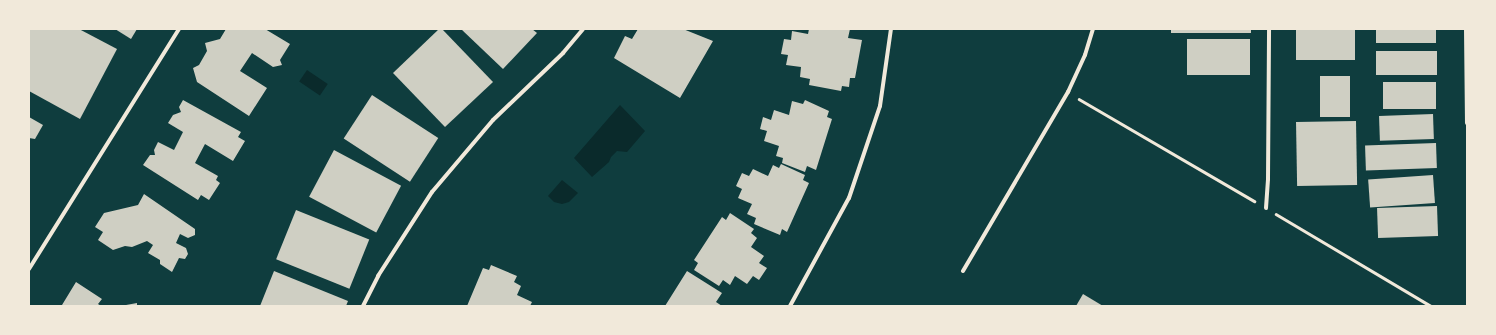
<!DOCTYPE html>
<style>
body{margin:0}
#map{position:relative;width:1496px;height:335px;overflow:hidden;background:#0f3d3e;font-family:Georgia,serif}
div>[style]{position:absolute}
.water>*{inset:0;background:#0a2a2b;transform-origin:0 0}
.building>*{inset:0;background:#cfcfc3;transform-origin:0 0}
.path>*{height:2.5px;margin:-1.25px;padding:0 1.25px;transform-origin:1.25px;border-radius:1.25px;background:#f1e9da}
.minor>*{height:4px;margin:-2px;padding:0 2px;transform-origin:2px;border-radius:2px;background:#f1e9da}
span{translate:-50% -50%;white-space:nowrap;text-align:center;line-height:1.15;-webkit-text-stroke:4px #f1e9da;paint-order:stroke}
.frame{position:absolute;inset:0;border:30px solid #f1e9da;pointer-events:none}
</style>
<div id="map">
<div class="water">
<i style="left:307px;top:70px;width:25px;height:14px;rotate:34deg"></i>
<i style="clip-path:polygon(620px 105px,645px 131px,627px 152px,617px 151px,611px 157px,609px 162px,592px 177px,574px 158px)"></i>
<i style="clip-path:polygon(562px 180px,578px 193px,569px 202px,562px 204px,554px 202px,548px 196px)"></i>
</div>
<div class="building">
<i style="clip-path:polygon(29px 29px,79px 29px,117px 49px,80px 119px,29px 91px)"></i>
<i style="clip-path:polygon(115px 29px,137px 29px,131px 39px)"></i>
<i style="clip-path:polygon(226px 29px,265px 29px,290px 44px,280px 60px,282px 65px,273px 67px,252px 53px,240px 71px,267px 88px,249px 116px,197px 82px,193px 68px,199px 65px,207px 51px,205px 43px,220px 39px)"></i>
<i style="clip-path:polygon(439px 29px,442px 29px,493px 82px,445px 127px,393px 73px)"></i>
<i style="clip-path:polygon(461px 29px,532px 29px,537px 33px,503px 69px)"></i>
<i style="clip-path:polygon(638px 29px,683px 29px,713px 41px,680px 98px,614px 58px,625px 36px,632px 39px)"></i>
<i style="clip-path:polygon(809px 29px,850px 29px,848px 38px,862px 40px,855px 78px,850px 78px,849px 87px,842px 86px,841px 91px,809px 85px,810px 79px,800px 77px,801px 67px,786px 65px,788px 55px,781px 54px,784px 39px,791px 40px,792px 31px,808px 34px)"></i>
<i style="left:1171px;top:29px;width:80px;height:4px"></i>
<i style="left:1296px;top:29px;width:59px;height:31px"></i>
<i style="left:1376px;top:29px;width:60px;height:14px"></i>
<i style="left:1187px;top:39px;width:63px;height:36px"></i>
<i style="left:1376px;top:51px;width:61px;height:24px"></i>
<i style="left:1350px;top:76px;width:41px;height:30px;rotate:90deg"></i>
<i style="left:1383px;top:82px;width:53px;height:27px"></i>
<i style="left:372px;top:95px;width:79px;height:52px;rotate:33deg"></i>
<i style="clip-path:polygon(183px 100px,241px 132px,238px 137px,245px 141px,233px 161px,205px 144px,195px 163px,218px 176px,216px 180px,220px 183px,209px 200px,201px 195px,198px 200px,143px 165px,150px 155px,155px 155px,154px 150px,158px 142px,174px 150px,183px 132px,168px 123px,173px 115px,181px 112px,179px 107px)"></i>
<i style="clip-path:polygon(805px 100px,829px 111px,827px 117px,832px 119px,816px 170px,807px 166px,805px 172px,782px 163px,783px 158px,776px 156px,779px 146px,764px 141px,767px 131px,760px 129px,763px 117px,771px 120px,774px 110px,789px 115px,792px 101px,803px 104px)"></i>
<i style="left:1433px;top:114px;width:25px;height:54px;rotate:88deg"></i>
<i style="clip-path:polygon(29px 117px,43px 125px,35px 139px,29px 138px)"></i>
<i style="left:1356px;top:121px;width:64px;height:60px;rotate:89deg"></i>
<i style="left:1436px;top:143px;width:25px;height:71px;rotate:88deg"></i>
<i style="left:334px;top:150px;width:76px;height:53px;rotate:28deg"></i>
<i style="clip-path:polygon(781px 164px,805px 175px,803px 180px,809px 183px,787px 232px,782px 229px,780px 235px,754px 224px,756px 218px,747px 214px,752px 204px,738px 198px,742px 189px,736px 186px,742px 173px,749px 176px,753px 169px,768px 176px,773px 165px,779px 168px)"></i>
<i style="left:1433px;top:175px;width:28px;height:65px;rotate:86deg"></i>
<i style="clip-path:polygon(144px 194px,195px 229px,195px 235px,188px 238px,180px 234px,176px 243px,186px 248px,188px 254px,185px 259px,179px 258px,172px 272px,160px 264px,160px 260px,148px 253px,153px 245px,147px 241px,132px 247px,125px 246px,113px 250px,98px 240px,103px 232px,95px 227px,104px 213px,138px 205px)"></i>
<i style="left:1437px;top:206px;width:30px;height:60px;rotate:88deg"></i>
<i style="left:296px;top:210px;width:79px;height:53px;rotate:22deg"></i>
<i style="clip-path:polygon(730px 213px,754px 229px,751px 233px,757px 238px,751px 247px,764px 256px,759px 263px,767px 268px,759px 280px,753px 276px,747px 284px,735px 276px,730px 285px,723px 280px,719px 286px,694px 270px,698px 263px,694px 260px,722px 217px,726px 220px)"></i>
<i style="clip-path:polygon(491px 265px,517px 276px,514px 282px,521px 286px,517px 295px,532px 302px,530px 306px,467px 306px,483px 268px,489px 270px)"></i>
<i style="clip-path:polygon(274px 271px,348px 301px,346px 306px,260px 306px)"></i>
<i style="clip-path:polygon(687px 271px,722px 293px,716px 302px,722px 306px,665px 306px)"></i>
<i style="clip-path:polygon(76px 282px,102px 299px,98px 304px,101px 306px,62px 305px)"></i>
<i style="clip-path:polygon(1083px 294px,1103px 306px,1076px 306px)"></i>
<i style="clip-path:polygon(137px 303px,137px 306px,126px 306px,126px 305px)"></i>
</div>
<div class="path">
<i style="left:1079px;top:99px;width:203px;rotate:30.2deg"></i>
<i style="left:1276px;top:214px;width:180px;rotate:30.7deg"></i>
</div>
<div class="minor">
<i style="left:1466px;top:29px;width:94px;rotate:89.4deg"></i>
<i style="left:1266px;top:208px;width:29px;rotate:-86deg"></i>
<i style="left:1268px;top:179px;width:150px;rotate:-89.6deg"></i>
<i style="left:29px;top:269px;width:283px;rotate:-58deg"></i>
<i style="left:963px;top:271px;width:208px;rotate:-59.6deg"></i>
<i style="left:1068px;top:92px;width:41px;rotate:-65.3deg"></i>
<i style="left:1085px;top:55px;width:27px;rotate:-73deg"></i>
<i style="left:363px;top:306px;width:34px;rotate:-63deg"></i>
<i style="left:378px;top:276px;width:100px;rotate:-57.3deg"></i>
<i style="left:432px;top:192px;width:94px;rotate:-49.7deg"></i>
<i style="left:493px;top:120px;width:97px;rotate:-43.7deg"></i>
<i style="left:563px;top:53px;width:31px;rotate:-50deg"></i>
<i style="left:790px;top:306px;width:123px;rotate:-61.4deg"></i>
<i style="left:849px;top:198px;width:97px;rotate:-71.4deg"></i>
<i style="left:880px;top:106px;width:78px;rotate:-81.9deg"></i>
</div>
<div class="frame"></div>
</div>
